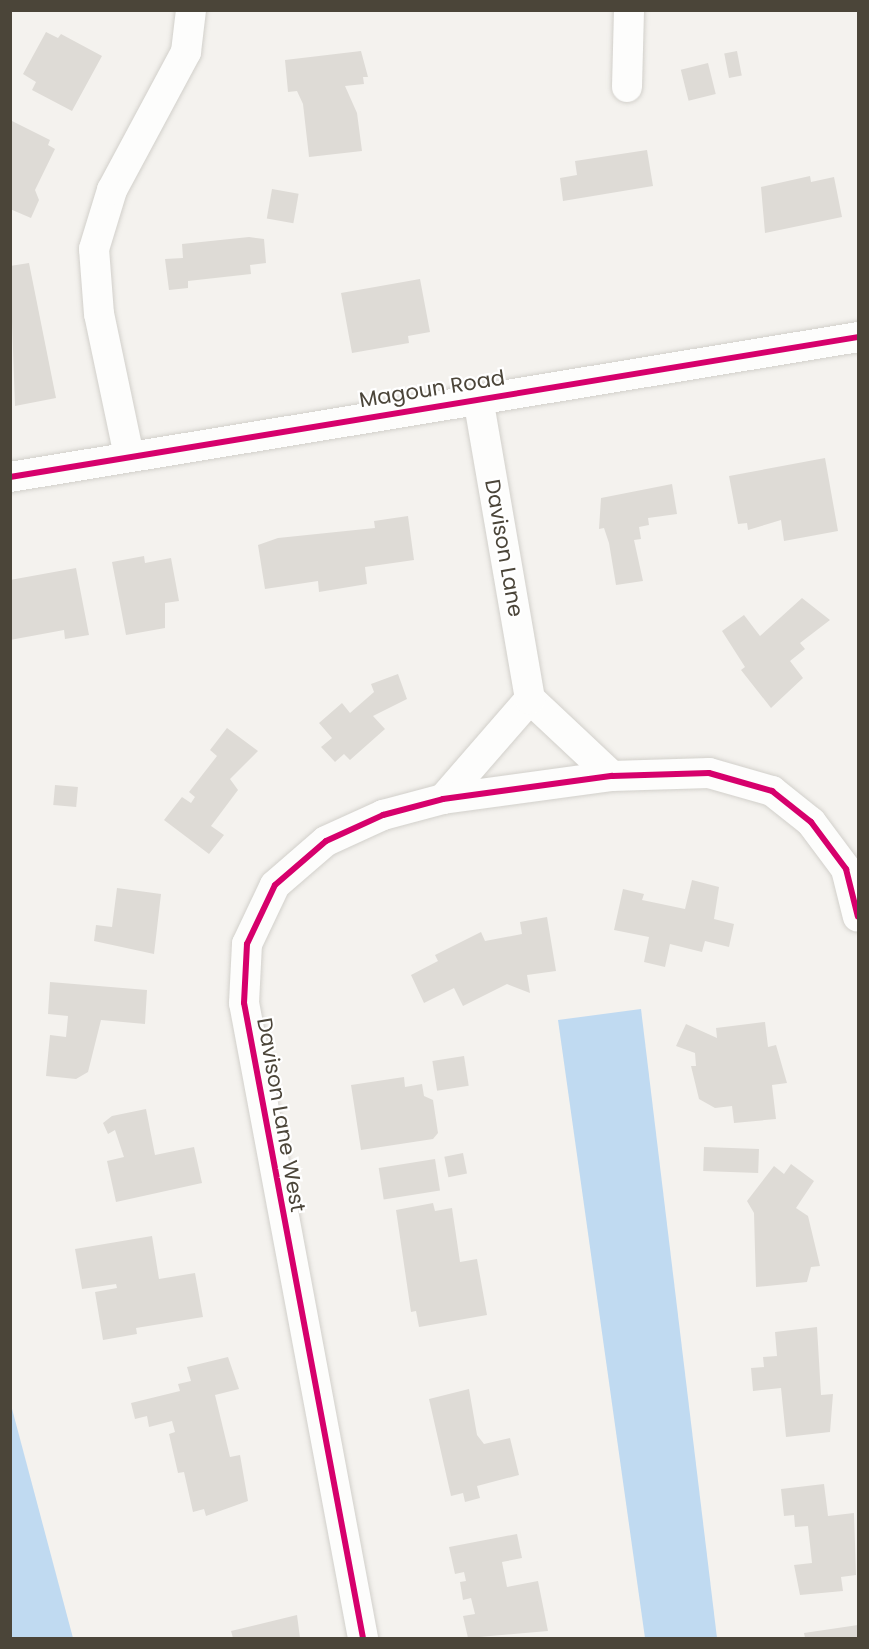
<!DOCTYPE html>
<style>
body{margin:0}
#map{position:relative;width:869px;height:1649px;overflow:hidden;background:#f4f2ee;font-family:Poppins,sans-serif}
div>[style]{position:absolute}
.water>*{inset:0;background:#c0daf1}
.building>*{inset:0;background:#dedbd6;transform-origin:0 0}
.roads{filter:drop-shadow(0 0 2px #d2d0cb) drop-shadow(0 0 2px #d2d0cb)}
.minor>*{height:30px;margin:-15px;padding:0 15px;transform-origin:15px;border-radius:15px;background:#fdfdfc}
.cycleway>*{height:6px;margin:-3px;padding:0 3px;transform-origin:3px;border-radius:3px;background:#d6006c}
span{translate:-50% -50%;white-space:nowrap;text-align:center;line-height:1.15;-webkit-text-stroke:4.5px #fff;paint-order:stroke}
.street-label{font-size:21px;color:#4b4539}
.frame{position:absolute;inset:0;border:12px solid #4b4539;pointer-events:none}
</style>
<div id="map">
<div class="water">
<i style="clip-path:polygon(641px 1009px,717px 1638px,645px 1638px,558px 1020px)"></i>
<i style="clip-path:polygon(10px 1405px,11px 1405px,73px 1638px,11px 1638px)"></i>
</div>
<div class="building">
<i style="clip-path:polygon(46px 32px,58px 38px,61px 34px,102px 56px,72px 111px,32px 90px,36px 82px,23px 74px)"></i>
<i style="clip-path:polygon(361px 51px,368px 77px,363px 77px,364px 84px,345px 86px,357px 113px,362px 151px,309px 157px,303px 104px,297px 91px,288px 92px,285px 60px)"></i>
<i style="left:737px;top:51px;width:25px;height:13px;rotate:79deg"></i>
<i style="left:708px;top:63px;width:32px;height:28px;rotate:76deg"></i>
<i style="clip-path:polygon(10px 120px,50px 140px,48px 145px,55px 149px,35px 190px,39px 200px,31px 218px,10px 209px)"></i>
<i style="clip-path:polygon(647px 150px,653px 186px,563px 201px,560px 178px,577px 175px,575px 161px)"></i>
<i style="clip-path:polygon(810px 176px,811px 182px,834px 177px,842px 217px,765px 233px,761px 187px)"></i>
<i style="left:272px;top:189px;width:27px;height:30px;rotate:10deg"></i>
<i style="clip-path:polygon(249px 237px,264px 239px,266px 263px,250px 265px,251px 274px,188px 281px,188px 288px,169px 290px,165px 259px,183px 258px,182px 244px)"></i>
<i style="clip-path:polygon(29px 263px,56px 398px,15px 406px,10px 266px)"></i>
<i style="clip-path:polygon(420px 279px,430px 332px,408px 336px,409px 343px,352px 353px,341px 293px)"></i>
<i style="clip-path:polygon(825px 458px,838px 531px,784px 541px,781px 520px,748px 530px,747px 523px,738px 524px,729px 476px)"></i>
<i style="clip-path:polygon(672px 484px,677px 514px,648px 518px,649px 525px,639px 527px,641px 539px,634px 540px,643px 581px,616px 585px,609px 543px,604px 528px,599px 529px,601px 498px)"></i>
<i style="clip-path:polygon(408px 516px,414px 560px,365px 567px,367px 584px,319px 592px,318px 581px,265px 589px,258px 545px,278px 538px,375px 528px,374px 521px)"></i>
<i style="clip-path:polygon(144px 556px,145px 563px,171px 558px,179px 601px,165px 603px,165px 628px,126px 635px,112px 562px)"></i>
<i style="clip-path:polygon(76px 568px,89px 635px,65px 639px,64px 630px,10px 640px,10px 580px)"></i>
<i style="clip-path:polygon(802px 598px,830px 620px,800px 643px,805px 649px,790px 661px,803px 678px,771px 708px,741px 670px,745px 667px,722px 631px,744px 615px,760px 636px)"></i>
<i style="clip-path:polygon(398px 674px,407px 699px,373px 716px,385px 729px,350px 760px,344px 754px,335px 762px,321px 747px,332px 738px,319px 723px,342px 703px,350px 713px,374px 692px,371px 684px)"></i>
<i style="clip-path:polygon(227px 728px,258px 751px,230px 779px,238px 790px,211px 826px,224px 835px,209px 854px,164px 820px,182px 797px,191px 803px,195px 797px,189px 792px,217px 756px,210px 750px)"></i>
<i style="left:55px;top:785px;width:23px;height:20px;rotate:5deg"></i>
<i style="clip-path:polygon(692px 880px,719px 887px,714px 919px,734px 924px,729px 947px,705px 941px,702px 952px,670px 944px,665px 967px,644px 962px,649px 937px,614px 930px,623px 889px,644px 894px,642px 900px,685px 909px)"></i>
<i style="clip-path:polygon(117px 888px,161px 894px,154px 954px,94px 941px,96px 925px,112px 927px)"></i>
<i style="clip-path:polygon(547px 917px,556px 971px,527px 975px,530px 993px,507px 984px,463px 1006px,454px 988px,424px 1003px,411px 975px,438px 961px,435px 955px,481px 932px,485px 941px,522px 934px,520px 922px)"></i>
<i style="clip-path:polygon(50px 982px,147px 990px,145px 1024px,101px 1020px,88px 1072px,76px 1079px,46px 1076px,50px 1035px,66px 1037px,68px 1016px,48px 1014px)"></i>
<i style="clip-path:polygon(765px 1022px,768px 1047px,776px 1045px,787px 1083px,772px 1085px,776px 1119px,734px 1123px,732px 1106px,715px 1108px,699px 1099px,691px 1066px,696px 1066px,695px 1053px,676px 1046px,686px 1024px,717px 1038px,716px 1028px)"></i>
<i style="left:464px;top:1056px;width:30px;height:32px;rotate:81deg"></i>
<i style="clip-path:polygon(404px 1077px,405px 1087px,422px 1084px,424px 1096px,433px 1100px,438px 1133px,433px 1139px,361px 1150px,351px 1085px)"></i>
<i style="clip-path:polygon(146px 1109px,155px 1155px,194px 1147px,202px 1183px,116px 1202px,107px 1161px,124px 1157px,115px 1130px,108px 1134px,103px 1123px,112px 1116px)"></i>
<i style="left:759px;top:1149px;width:24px;height:55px;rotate:92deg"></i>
<i style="left:463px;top:1153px;width:21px;height:19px;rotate:79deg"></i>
<i style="left:435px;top:1159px;width:32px;height:57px;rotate:81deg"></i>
<i style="clip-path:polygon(791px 1164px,814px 1181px,796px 1208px,808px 1216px,820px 1266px,811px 1267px,807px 1282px,756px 1287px,754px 1213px,747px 1201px,774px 1166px,784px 1174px)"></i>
<i style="clip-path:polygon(433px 1203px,435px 1211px,452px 1208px,460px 1262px,477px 1259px,487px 1315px,419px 1327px,416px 1311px,411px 1312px,396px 1210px)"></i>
<i style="clip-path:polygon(152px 1236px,159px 1279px,195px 1273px,203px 1317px,136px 1328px,137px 1334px,103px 1340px,95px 1292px,117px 1288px,116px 1284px,82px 1289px,75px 1249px)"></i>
<i style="clip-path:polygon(817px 1327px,821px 1395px,833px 1394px,830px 1432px,786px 1437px,781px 1388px,753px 1391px,751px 1368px,764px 1367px,763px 1357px,777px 1356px,775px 1332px)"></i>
<i style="clip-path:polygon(228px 1357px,239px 1389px,215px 1395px,230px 1457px,240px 1455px,248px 1501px,206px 1516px,204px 1509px,193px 1512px,184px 1472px,178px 1473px,169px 1434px,175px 1432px,172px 1421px,149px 1427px,147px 1416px,135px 1419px,131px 1403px,180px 1391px,178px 1384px,191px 1381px,187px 1367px)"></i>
<i style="clip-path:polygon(469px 1389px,477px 1435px,484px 1444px,510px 1438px,519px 1475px,477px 1486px,480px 1498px,465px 1502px,463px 1493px,451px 1496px,429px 1399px)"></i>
<i style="clip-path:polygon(824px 1484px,828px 1516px,854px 1513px,856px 1575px,841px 1577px,843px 1591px,800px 1595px,794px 1565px,812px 1563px,808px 1526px,795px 1527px,794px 1515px,784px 1516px,781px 1489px)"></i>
<i style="clip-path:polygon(517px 1534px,522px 1558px,502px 1562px,507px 1587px,538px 1581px,548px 1631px,468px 1638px,463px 1616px,475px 1614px,471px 1598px,463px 1600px,460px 1582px,466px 1581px,464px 1572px,455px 1574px,449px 1547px)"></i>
<i style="clip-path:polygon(297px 1615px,300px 1638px,233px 1638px,231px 1631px)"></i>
<i style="clip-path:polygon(858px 1625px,858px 1638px,805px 1638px,804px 1633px)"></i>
</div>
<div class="roads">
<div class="minor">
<i style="left:627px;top:87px;width:77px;rotate:-88.5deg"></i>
<i style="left:129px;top:456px;width:145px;rotate:-101.9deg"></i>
<i style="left:99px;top:314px;width:65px;rotate:-94.4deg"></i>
<i style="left:94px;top:249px;width:62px;rotate:-73deg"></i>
<i style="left:112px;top:190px;width:157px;rotate:-61.8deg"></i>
<i style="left:186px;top:52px;width:42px;rotate:-83.2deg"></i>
<i style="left:10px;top:477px;width:859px;rotate:-9.37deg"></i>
<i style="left:530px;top:699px;width:112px;rotate:43.2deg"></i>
<i style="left:443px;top:799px;width:133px;rotate:-49deg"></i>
<i style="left:530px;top:699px;width:305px;rotate:-99.8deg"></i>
<i style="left:363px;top:1638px;width:646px;rotate:-100.61deg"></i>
<i style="left:244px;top:1003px;width:59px;rotate:-87.1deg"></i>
<i style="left:247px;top:944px;width:65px;rotate:-64.6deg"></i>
<i style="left:275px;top:885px;width:67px;rotate:-40.8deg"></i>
<i style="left:326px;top:841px;width:63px;rotate:-24.5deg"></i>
<i style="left:383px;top:815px;width:62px;rotate:-14.9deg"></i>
<i style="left:443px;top:799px;width:171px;rotate:-7.8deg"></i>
<i style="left:612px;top:776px;width:97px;rotate:-1.8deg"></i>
<i style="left:709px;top:773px;width:66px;rotate:15.9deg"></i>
<i style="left:772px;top:791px;width:50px;rotate:38.5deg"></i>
<i style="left:811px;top:822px;width:59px;rotate:53.3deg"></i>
<i style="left:846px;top:869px;width:49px;rotate:76deg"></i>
</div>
</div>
<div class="cycleway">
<i style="left:10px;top:477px;width:859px;rotate:-9.37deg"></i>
<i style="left:363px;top:1638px;width:646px;rotate:-100.61deg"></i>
<i style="left:244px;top:1003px;width:59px;rotate:-87.1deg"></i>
<i style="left:247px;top:944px;width:65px;rotate:-64.6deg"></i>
<i style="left:275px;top:885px;width:67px;rotate:-40.8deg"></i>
<i style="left:326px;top:841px;width:63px;rotate:-24.5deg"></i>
<i style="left:383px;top:815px;width:62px;rotate:-14.9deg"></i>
<i style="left:443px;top:799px;width:171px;rotate:-7.8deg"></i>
<i style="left:612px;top:776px;width:97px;rotate:-1.8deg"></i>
<i style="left:709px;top:773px;width:66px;rotate:15.9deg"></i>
<i style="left:772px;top:791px;width:50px;rotate:38.5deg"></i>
<i style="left:811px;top:822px;width:59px;rotate:53.3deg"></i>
<i style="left:846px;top:869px;width:49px;rotate:76deg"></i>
</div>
<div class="street-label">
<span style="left:432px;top:389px;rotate:-9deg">Magoun Road</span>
<span style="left:504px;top:548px;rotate:80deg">Davison Lane</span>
<span style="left:281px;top:1115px;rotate:80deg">Davison Lane West</span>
</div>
<div class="frame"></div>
</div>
